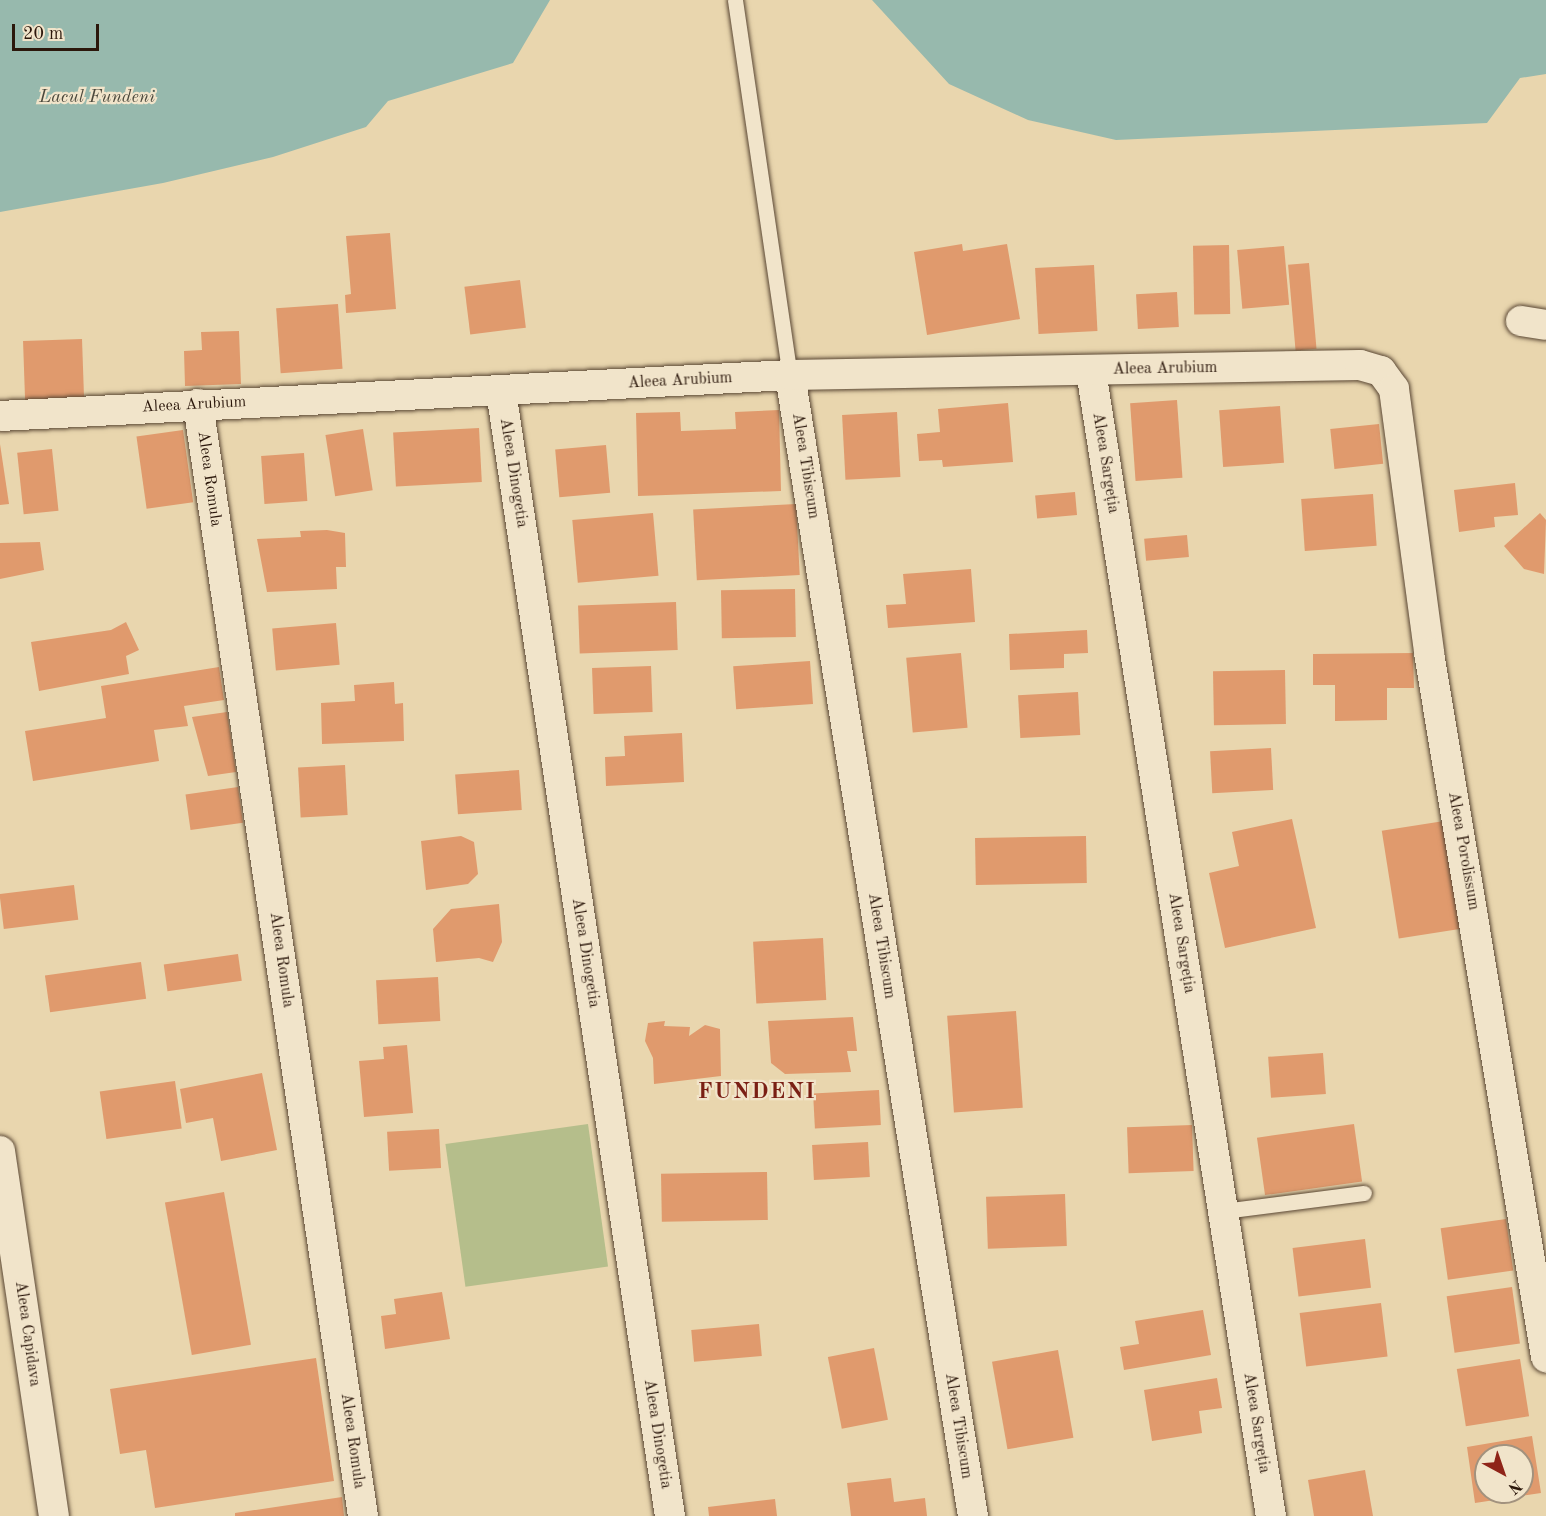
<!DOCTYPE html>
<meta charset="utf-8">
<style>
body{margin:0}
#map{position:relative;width:1546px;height:1516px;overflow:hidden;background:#e9d6ae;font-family:"Old Standard TT",serif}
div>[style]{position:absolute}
.green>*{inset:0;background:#b5be8b;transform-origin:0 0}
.water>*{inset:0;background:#97b9ad}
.building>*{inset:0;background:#e09a6d;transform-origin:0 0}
.roads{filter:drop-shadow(0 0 2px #5a4734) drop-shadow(0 0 2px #5a4734)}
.service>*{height:15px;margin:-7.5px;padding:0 7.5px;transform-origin:7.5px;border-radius:7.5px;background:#f1e4ca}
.minor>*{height:30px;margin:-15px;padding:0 15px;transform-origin:15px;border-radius:15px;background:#f1e4ca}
span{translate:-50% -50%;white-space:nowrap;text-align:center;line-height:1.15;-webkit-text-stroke:4.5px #f1e4ca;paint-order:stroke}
.street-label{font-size:16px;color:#2b170b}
.water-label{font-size:18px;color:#4b483c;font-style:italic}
.district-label{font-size:22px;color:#7a1f14;font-weight:700;letter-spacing:1.5px}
.north{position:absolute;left:1474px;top:1444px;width:60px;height:60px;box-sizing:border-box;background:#f1e4ca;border:2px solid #a2927e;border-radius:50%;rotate:140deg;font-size:16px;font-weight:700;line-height:24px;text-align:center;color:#2b170b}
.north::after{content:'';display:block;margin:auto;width:21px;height:27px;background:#8f2418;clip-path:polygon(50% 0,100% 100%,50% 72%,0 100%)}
.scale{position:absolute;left:12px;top:24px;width:87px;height:27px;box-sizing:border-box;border:3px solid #2b170b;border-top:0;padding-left:8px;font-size:18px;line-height:21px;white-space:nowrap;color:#2b170b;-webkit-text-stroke:4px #f1e4ca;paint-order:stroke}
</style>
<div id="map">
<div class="green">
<i style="left:588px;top:1124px;width:144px;height:144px;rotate:82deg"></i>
</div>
<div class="water">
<i style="clip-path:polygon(0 0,550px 0,513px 63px,388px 101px,366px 127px,273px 157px,163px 183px,0 212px)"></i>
<i style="clip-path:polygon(872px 0,1546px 0,1546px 74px,1520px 78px,1487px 123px,1116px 140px,1028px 120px,949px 84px)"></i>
</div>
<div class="building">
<i style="clip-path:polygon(390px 233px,396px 309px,346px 313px,345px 295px,351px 294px,346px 236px)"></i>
<i style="clip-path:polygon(962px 244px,963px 251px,1007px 244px,1020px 319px,927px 335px,914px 252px)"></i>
<i style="left:1229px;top:245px;width:69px;height:36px;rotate:89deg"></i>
<i style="left:1284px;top:246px;width:59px;height:47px;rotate:85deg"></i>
<i style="left:1309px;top:263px;width:86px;height:21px;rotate:85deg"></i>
<i style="left:1094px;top:265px;width:66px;height:59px;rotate:87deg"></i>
<i style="left:520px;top:280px;width:48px;height:56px;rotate:83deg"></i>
<i style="left:1177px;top:292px;width:35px;height:41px;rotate:87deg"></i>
<i style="left:338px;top:304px;width:65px;height:62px;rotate:86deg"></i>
<i style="clip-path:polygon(239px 331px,241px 384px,185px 386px,184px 351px,202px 350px,201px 332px)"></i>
<i style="left:82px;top:339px;width:59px;height:59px;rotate:88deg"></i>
<i style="left:1177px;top:400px;width:78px;height:47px;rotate:86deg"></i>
<i style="clip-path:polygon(1008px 403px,1013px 462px,943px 467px,942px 460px,919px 461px,917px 434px,940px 432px,938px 409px)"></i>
<i style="left:1280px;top:406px;width:57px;height:61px;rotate:86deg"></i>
<i style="clip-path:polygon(779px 410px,781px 491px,638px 496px,636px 413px,680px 412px,681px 431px,736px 429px,735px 412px)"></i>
<i style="left:897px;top:412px;width:65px;height:55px;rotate:87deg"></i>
<i style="left:1379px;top:424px;width:40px;height:49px;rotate:84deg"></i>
<i style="left:479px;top:428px;width:54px;height:86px;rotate:87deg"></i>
<i style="left:363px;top:429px;width:62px;height:38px;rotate:81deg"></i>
<i style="left:183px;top:430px;width:73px;height:47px;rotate:82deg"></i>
<i style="clip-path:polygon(0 444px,9px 504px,0 505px)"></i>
<i style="left:606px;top:445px;width:48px;height:51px;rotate:85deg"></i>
<i style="left:52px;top:449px;width:62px;height:35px;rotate:84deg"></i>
<i style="left:304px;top:453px;width:48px;height:43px;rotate:86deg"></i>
<i style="clip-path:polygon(1515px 483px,1518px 515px,1494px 517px,1495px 527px,1459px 532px,1454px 490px)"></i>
<i style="left:1075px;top:492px;width:23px;height:40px;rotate:85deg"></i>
<i style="left:1373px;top:494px;width:52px;height:72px;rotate:86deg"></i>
<i style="left:796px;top:504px;width:71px;height:103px;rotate:87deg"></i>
<i style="left:653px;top:513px;width:63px;height:81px;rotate:85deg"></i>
<i style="clip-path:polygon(1540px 513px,1546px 520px,1544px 574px,1524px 569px,1504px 546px)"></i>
<i style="clip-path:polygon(327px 530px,345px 533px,346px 567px,336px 567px,337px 589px,267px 592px,257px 539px,301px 537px,300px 531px)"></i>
<i style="left:1187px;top:535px;width:22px;height:43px;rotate:85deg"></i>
<i style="clip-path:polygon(40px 542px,44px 570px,0 579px,0 543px)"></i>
<i style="clip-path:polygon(971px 569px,975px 622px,888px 628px,886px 605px,906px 604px,903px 574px)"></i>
<i style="left:795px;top:589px;width:48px;height:74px;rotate:89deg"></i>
<i style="left:676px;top:602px;width:48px;height:98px;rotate:88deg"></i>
<i style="clip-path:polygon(126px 622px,139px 650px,126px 656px,129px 674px,39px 691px,31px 642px,111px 630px)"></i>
<i style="left:336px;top:623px;width:42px;height:64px;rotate:85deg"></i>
<i style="clip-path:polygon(1087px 630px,1088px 653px,1064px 654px,1064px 668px,1010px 670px,1009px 634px)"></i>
<i style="left:961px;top:653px;width:75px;height:55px;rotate:85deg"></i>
<i style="clip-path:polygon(1413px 653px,1414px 688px,1387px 688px,1387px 720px,1335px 721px,1335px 685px,1313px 685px,1313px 654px)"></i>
<i style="left:810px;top:661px;width:43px;height:77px;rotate:86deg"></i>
<i style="left:651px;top:666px;width:46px;height:59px;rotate:88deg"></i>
<i style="clip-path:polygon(219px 667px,224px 700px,184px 706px,188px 726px,154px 730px,159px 761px,33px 781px,25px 731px,106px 718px,101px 686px)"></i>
<i style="left:1285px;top:670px;width:54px;height:72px;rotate:89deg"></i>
<i style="clip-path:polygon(394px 682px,395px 704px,403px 703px,404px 741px,322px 744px,321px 703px,355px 701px,354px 685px)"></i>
<i style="left:1078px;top:692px;width:43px;height:60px;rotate:87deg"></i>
<i style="clip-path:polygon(227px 712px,236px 772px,208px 776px,192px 717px)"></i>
<i style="clip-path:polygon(682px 733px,684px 782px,606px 786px,605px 757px,625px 756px,624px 736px)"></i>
<i style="left:1271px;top:748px;width:42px;height:61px;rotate:87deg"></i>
<i style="left:345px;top:765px;width:50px;height:47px;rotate:87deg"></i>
<i style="left:519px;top:770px;width:40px;height:64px;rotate:86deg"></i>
<i style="left:238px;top:787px;width:36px;height:53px;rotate:82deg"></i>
<i style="clip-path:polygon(1292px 819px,1316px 928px,1225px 948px,1209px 873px,1239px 866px,1232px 832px)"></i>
<i style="left:1444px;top:821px;width:109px;height:63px;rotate:81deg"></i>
<i style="clip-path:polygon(461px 836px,474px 842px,478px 874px,468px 884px,426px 890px,421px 841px)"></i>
<i style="left:1086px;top:836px;width:47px;height:111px;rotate:89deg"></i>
<i style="left:74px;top:885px;width:35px;height:75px;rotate:83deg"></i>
<i style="clip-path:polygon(499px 904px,502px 942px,493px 962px,479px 958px,436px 962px,433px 929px,451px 909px)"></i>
<i style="left:823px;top:938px;width:62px;height:70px;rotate:87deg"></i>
<i style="left:238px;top:954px;width:27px;height:75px;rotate:82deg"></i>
<i style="left:141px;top:962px;width:37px;height:97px;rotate:82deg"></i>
<i style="left:438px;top:977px;width:44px;height:62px;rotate:87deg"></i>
<i style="left:1016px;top:1011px;width:97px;height:69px;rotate:86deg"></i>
<i style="clip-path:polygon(853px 1017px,857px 1051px,847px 1051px,851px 1072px,785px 1074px,771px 1063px,768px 1021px)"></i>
<i style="clip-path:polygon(665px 1021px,664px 1026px,690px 1027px,689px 1036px,705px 1025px,720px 1029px,721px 1076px,654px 1084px,653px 1058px,645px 1041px,648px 1023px)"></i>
<i style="clip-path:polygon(407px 1045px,413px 1113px,364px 1117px,359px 1061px,384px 1059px,383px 1047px)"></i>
<i style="left:1323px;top:1053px;width:41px;height:55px;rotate:86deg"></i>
<i style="clip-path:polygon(262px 1073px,277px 1150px,221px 1161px,213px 1118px,186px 1123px,180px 1089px)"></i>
<i style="left:175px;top:1081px;width:48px;height:76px;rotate:82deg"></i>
<i style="left:879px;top:1090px;width:35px;height:66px;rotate:87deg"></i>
<i style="left:1354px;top:1124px;width:58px;height:98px;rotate:82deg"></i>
<i style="left:1192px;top:1125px;width:46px;height:65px;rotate:88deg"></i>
<i style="left:439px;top:1129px;width:39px;height:52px;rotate:87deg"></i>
<i style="left:868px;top:1142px;width:35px;height:56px;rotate:87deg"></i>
<i style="left:767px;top:1172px;width:48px;height:106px;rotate:89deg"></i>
<i style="left:224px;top:1192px;width:155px;height:60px;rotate:80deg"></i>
<i style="left:1065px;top:1194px;width:52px;height:79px;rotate:88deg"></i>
<i style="left:1506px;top:1219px;width:52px;height:66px;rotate:82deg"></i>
<i style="left:1365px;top:1239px;width:49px;height:73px;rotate:83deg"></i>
<i style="left:1512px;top:1287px;width:57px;height:66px;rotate:82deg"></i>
<i style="clip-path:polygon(442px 1292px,450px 1339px,385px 1349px,381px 1316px,396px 1314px,394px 1299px)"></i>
<i style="left:1381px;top:1303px;width:54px;height:82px;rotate:83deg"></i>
<i style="clip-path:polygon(1203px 1310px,1211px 1355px,1124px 1370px,1120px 1347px,1139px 1344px,1135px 1321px)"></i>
<i style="left:759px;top:1324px;width:32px;height:68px;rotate:85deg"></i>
<i style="left:874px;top:1348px;width:73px;height:47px;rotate:79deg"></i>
<i style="left:1058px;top:1350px;width:89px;height:67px;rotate:80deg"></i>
<i style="clip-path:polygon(316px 1358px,334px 1481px,155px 1508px,146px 1450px,120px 1454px,110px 1389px)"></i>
<i style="left:1520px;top:1359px;width:58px;height:64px;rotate:81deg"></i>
<i style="clip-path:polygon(1217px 1378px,1222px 1408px,1199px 1411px,1202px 1433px,1152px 1441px,1144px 1390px)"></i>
<i style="clip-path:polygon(evenodd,1532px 1436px,1541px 1493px,1475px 1503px,1467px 1447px,1532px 1436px,1486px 1456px,1522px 1456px,1522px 1492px,1486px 1492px,1486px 1456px)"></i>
<i style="clip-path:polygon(1365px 1470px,1373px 1516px,1314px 1516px,1308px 1480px)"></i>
<i style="clip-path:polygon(891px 1478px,894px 1502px,925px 1498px,927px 1516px,851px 1516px,847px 1483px)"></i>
<i style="clip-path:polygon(342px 1497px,344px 1516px,235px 1516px,235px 1513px)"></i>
<i style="clip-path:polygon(775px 1499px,777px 1516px,709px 1516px,708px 1507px)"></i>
</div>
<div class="roads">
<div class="service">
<i style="left:735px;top:0;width:379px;rotate:81.7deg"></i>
<i style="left:1223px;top:1211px;width:142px;rotate:-7.3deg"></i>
</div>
<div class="minor">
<i style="left:1521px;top:321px;width:25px;rotate:9deg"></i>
<i style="left:1091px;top:371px;width:1159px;rotate:81.07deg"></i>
<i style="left:790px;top:375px;width:1156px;rotate:80.89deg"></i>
<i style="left:501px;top:391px;width:1138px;rotate:81.46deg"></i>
<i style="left:198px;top:404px;width:1124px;rotate:81.56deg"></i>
<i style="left:0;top:416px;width:791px;rotate:-2.97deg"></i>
<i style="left:790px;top:375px;width:570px;rotate:-1.01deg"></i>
<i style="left:1360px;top:365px;width:22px;rotate:16deg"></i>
<i style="left:1381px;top:371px;width:22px;rotate:54deg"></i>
<i style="left:1394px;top:389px;width:266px;rotate:82.4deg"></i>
<i style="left:1429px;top:653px;width:714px;rotate:80.56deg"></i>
<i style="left:0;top:1151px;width:369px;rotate:81.6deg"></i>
</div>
</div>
<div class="street-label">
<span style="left:1165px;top:369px;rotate:-1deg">Aleea Arubium</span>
<span style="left:680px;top:381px;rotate:-3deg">Aleea Arubium</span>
<span style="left:194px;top:405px;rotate:-3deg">Aleea Arubium</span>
<span style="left:1105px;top:463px;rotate:81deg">Aleea Sargeția</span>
<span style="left:805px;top:466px;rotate:81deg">Aleea Tibiscum</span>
<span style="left:513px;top:473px;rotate:81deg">Aleea Dinogetia</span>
<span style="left:209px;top:479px;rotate:82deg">Aleea Romula</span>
<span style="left:1463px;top:851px;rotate:80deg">Aleea Porolissum</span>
<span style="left:1181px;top:943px;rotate:81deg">Aleea Sargeția</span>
<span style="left:881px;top:946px;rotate:81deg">Aleea Tibiscum</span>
<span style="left:585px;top:953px;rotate:81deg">Aleea Dinogetia</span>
<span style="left:281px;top:960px;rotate:82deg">Aleea Romula</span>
<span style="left:27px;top:1334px;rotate:82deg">Aleea Capidava</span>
<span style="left:1256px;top:1423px;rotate:81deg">Aleea Sargeția</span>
<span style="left:958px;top:1426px;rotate:81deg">Aleea Tibiscum</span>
<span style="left:657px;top:1434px;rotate:81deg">Aleea Dinogetia</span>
<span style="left:352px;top:1441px;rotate:82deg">Aleea Romula</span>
</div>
<div class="water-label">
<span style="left:97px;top:97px">Lacul Fundeni</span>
</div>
<div class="district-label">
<span style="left:757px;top:1093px">FUNDENI</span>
</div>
<div class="north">N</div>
<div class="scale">20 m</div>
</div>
